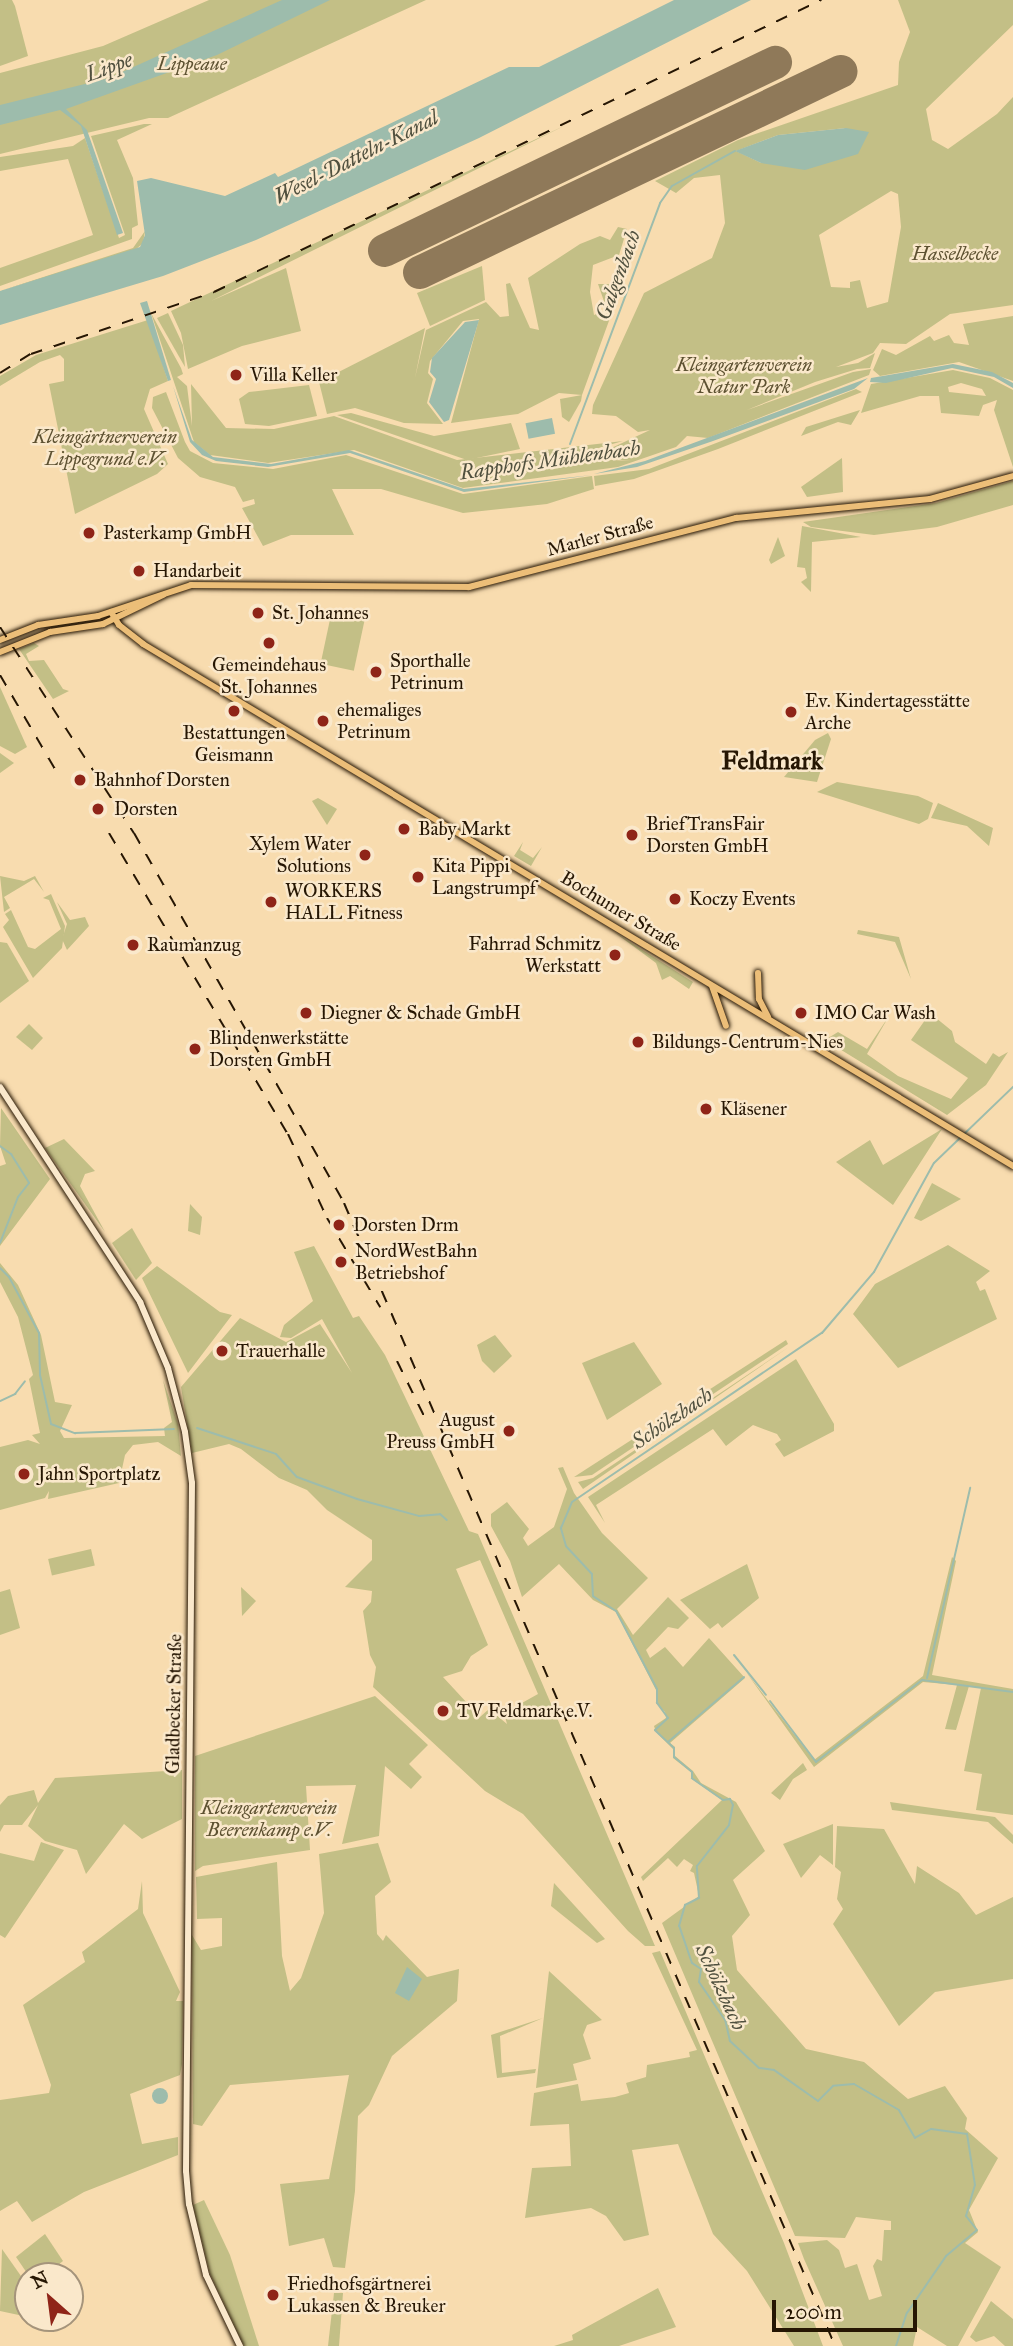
<!DOCTYPE html>
<meta charset="utf-8">
<style>
body{margin:0}
#map{position:relative;width:1013px;height:2346px;overflow:hidden;background:#f8dcaf;font-family:"IM FELL Great Primer",serif}
div>[style]{position:absolute}
.green>*{inset:0;background:#c3bf86;transform-origin:0 0}
.water>*{inset:0;background:#9dbcac;transform-origin:0 0}
.round{border-radius:50%}
.stream>*{height:2px;margin:-1px;padding:0 1px;transform-origin:1px;border-radius:1px;background:#9dbcac}
.runway>*{height:33px;margin:-16.5px;padding:0 16.5px;transform-origin:16.5px;border-radius:16.5px;background:#8f7959}
.roads{filter:drop-shadow(0 0 2px #261603) drop-shadow(0 0 2px #261603)}
.secondary>*{height:6px;margin:-3px;padding:0 3px;transform-origin:3px;border-radius:3px;background:#fae8cb}
.primary>*{height:6px;margin:-3px;padding:0 3px;transform-origin:3px;border-radius:3px;background:#ecbe78}
.rail>*{height:2px;margin-top:-1px;transform-origin:0;background:repeating-linear-gradient(90deg,#261603 0 12px,transparent 0 24px)}
.dots>*{width:19px;height:19px;translate:-50% -50%;box-sizing:border-box;border:4px solid #fae8cb;border-radius:50%}
span{translate:-50% -50%;white-space:nowrap;text-align:center;line-height:1.15;-webkit-text-stroke:5px #fae8cb;paint-order:stroke}
.park-label{font-size:19px;color:#5d5131;font-style:italic}
.poi-label{font-size:19px;color:#261603}
.left{translate:0 -50%;text-align:left}
.right{translate:-100% -50%;text-align:right}
.street-label{font-size:19px;color:#261603}
.water-label{font-size:21px;color:#50503e;font-style:italic}
.district-label{font-size:26px;color:#261603;font-weight:700}
.north{position:absolute;left:14px;top:2262px;width:70px;height:70px;box-sizing:border-box;background:#fae8cb;border:2px solid #a5947b;border-radius:50%;rotate:332deg;font-size:19px;font-weight:700;line-height:28px;text-align:center;color:#261603}
.north::after{content:'';display:block;margin:auto;width:24px;height:32px;background:#8f2418;clip-path:polygon(50% 0,100% 100%,50% 72%,0 100%)}
.scale{position:absolute;left:772px;top:2300px;width:145px;height:32px;box-sizing:border-box;border:4px solid #261603;border-top:0;padding-left:9px;font-size:21px;line-height:24px;white-space:nowrap;color:#261603;-webkit-text-stroke:5px #fae8cb;paint-order:stroke}
</style>
<div id="map">
<div class="green">
<i style="clip-path:polygon(0 0,12px 0,15px 6px,28px 56px,0 66px)"></i>
<i style="clip-path:polygon(209px 0,426px 0,168px 118px,149px 118px,0 154px,0 73px,103px 46px)"></i>
<i style="clip-path:polygon(evenodd,898px 0,1013px 0,1013px 25px,926px 109px,932px 140px,948px 149px,997px 114px,1013px 97px,1013px 305px,950px 314px,906px 344px,880px 343px,873px 353px,836px 367px,858px 363px,875px 353px,870px 368px,857px 369px,815px 382px,747px 410px,853px 372px,871px 369px,869px 375px,708px 438px,687px 436px,676px 447px,618px 467px,463px 488px,354px 450px,268px 463px,210px 455px,194px 442px,151px 313px,181px 368px,183px 374px,177px 377px,187px 386px,192px 426px,191px 384px,226px 428px,274px 429px,334px 416px,457px 460px,623px 441px,595px 449px,590px 458px,517px 469px,595px 459px,631px 461px,592px 457px,650px 430px,638px 432px,616px 416px,592px 414px,593px 405px,644px 293px,712px 258px,725px 223px,720px 175px,694px 178px,676px 193px,655px 181px,738px 140px,898px 85px,899px 62px,910px 32px,898px 0,846px 128px,761px 163px,736px 151px,778px 135px,846px 128px,898px 0,891px 191px,898px 194px,901px 227px,888px 302px,867px 308px,860px 280px,850px 282px,850px 288px,831px 287px,819px 235px,891px 191px)"></i>
<i style="clip-path:polygon(144px 124px,152px 124px,117px 140px,133px 178px,138px 225px,132px 228px,132px 239px,0 286px,0 268px,93px 235px,68px 159px,0 171px,0 157px,73px 146px,85px 138px,119px 238px,125px 235px,91px 136px)"></i>
<i style="clip-path:polygon(566px 125px,211px 301px,286px 268px,301px 331px,242px 346px,188px 369px,181px 333px,171px 311px)"></i>
<i style="clip-path:polygon(618px 227px,627px 229px,619px 255px,593px 265px,590px 292px,594px 315px,607px 310px,598px 284px,615px 284px,614px 307px,582px 395px,559px 393px,518px 414px,451px 423px,479px 319px,463px 321px,430px 361px,428px 373px,433px 379px,427px 403px,443px 424px,404px 423px,355px 408px,327px 414px,319px 382px,425px 328px,415px 378px,426px 330px,486px 302px,500px 317px,509px 316px,506px 284px,510px 283px,530px 328px,539px 330px,528px 278px,580px 244px,600px 236px,610px 240px)"></i>
<i style="clip-path:polygon(145px 231px,143px 243px,134px 251px,0 291px,133px 248px)"></i>
<i style="clip-path:polygon(482px 266px,485px 300px,430px 326px,417px 293px)"></i>
<i style="clip-path:polygon(168px 313px,183px 345px,185px 367px,157px 318px)"></i>
<i style="clip-path:polygon(1013px 316px,1013px 381px,959px 362px,880px 376px,873px 370px,882px 349px,896px 355px,930px 336px,934px 341px,949px 335px,954px 343px,969px 345px,963px 324px)"></i>
<i style="clip-path:polygon(148px 320px,168px 381px,150px 389px,144px 409px,168px 464px,157px 474px,75px 514px,49px 384px,64px 381px,64px 359px,60px 355px,40px 362px,0 386px,0 376px,36px 355px)"></i>
<i style="clip-path:polygon(evenodd,953px 370px,990px 378px,1013px 390px,1013px 467px,994px 410px,997px 400px,983px 405px,979px 416px,941px 413px,939px 396px,920px 396px,861px 413px,871px 384px,953px 370px,961px 383px,982px 389px,986px 396px,949px 392px,948px 387px,961px 383px)"></i>
<i style="clip-path:polygon(309px 385px,317px 416px,269px 426px,245px 424px,239px 399px,249px 392px)"></i>
<i style="clip-path:polygon(856px 389px,862px 392px,718px 449px,634px 479px,595px 486px,594px 476px,649px 469px)"></i>
<i style="clip-path:polygon(166px 392px,185px 442px,190px 451px,213px 463px,273px 469px,346px 455px,463px 494px,592px 476px,594px 489px,547px 504px,463px 513px,381px 489px,332px 489px,354px 535px,291px 535px,263px 546px,242px 508px,255px 504px,254px 499px,243px 502px,235px 487px,200px 477px,178px 458px,152px 408px,153px 397px)"></i>
<i style="clip-path:polygon(582px 395px,581px 401px,569px 422px,562px 417px,560px 399px)"></i>
<i style="clip-path:polygon(860px 410px,851px 425px,838px 422px,801px 436px,806px 427px)"></i>
<i style="clip-path:polygon(351px 413px,434px 436px,511px 423px,520px 449px,467px 460px,337px 415px)"></i>
<i style="clip-path:polygon(842px 458px,843px 492px,807px 497px,801px 487px)"></i>
<i style="clip-path:polygon(1013px 481px,1013px 505px,937px 527px,874px 535px,811px 527px,803px 522px,936px 503px)"></i>
<i style="clip-path:polygon(802px 526px,861px 537px,812px 542px,811px 592px,801px 582px,807px 578px,805px 568px,797px 567px)"></i>
<i style="clip-path:polygon(778px 537px,785px 556px,771px 564px,769px 560px)"></i>
<i style="left:332px;top:610px;width:34px;height:55px;rotate:12deg"></i>
<i style="clip-path:polygon(34px 643px,39px 646px,26px 654px,29px 661px,44px 660px,63px 689px,69px 691px,53px 699px,19px 649px)"></i>
<i style="clip-path:polygon(0 687px,27px 747px,15px 754px,0 746px)"></i>
<i style="clip-path:polygon(828px 733px,831px 739px,817px 782px,784px 777px,815px 740px)"></i>
<i style="clip-path:polygon(0 753px,14px 763px,0 773px)"></i>
<i style="clip-path:polygon(837px 782px,918px 796px,933px 803px,928px 819px,919px 824px,817px 792px)"></i>
<i style="clip-path:polygon(318px 798px,337px 809px,327px 825px,312px 801px)"></i>
<i style="clip-path:polygon(938px 803px,993px 828px,989px 846px,967px 826px,931px 818px)"></i>
<i style="clip-path:polygon(523px 842px,520px 850px,533px 858px,542px 847px,531px 866px,514px 856px)"></i>
<i style="clip-path:polygon(0 876px,24px 881px,35px 876px,44px 892px,34px 879px,4px 897px,10px 908px,4px 912px)"></i>
<i style="clip-path:polygon(51px 894px,65px 926px,62px 948px,33px 978px,3px 927px,9px 920px,5px 914px,11px 910px,28px 947px,35px 949px,61px 929px,49px 900px,43px 898px)"></i>
<i style="clip-path:polygon(57px 902px,70px 920px,85px 917px,89px 926px,67px 950px,62px 939px,67px 924px)"></i>
<i style="clip-path:polygon(858px 930px,899px 937px,911px 979px,895px 942px,857px 934px)"></i>
<i style="clip-path:polygon(614px 932px,693px 982px,689px 989px,670px 976px,662px 980px,656px 963px)"></i>
<i style="clip-path:polygon(0 942px,7px 943px,29px 981px,0 1003px)"></i>
<i style="clip-path:polygon(930px 1013px,952px 1031px,955px 1042px,986px 1064px,993px 1053px,999px 1057px,1008px 1052px,986px 1085px,947px 1115px,825px 1040px,838px 1032px,867px 1049px,889px 1016px,867px 1054px,898px 1076px,951px 1099px,968px 1078px,911px 1040px)"></i>
<i style="clip-path:polygon(29px 1024px,43px 1038px,32px 1050px,16px 1037px)"></i>
<i style="clip-path:polygon(1px 1108px,50px 1179px,0 1246px,0 1166px,6px 1164px,0 1146px)"></i>
<i style="clip-path:polygon(942px 1129px,893px 1205px,836px 1162px,870px 1140px,883px 1165px)"></i>
<i style="clip-path:polygon(64px 1139px,95px 1171px,85px 1174px,80px 1186px,105px 1232px,45px 1148px)"></i>
<i style="clip-path:polygon(932px 1183px,961px 1199px,921px 1221px,914px 1218px)"></i>
<i style="clip-path:polygon(190px 1204px,202px 1217px,200px 1235px,188px 1231px)"></i>
<i style="clip-path:polygon(132px 1228px,152px 1263px,136px 1280px,112px 1243px)"></i>
<i style="clip-path:polygon(948px 1245px,990px 1271px,976px 1282px,980px 1291px,985px 1289px,997px 1319px,898px 1368px,853px 1314px,875px 1284px)"></i>
<i style="clip-path:polygon(evenodd,314px 1246px,353px 1318px,359px 1316px,385px 1355px,469px 1531px,478px 1534px,655px 1946px,645px 1946px,628px 1931px,523px 1814px,485px 1791px,373px 1687px,376px 1667px,370px 1655px,363px 1611px,371px 1602px,372px 1591px,345px 1587px,372px 1560px,372px 1540px,327px 1510px,307px 1490px,279px 1478px,241px 1449px,229px 1444px,192px 1453px,181px 1387px,240px 1318px,286px 1342px,320px 1324px,352px 1373px,322px 1319px,291px 1338px,280px 1337px,284px 1325px,313px 1301px,294px 1252px,314px 1246px,480px 1560px,538px 1694px,504px 1713px,507px 1724px,489px 1709px,480px 1717px,443px 1677px,462px 1671px,471px 1656px,488px 1645px,456px 1569px,480px 1560px)"></i>
<i style="clip-path:polygon(0 1263px,18px 1285px,41px 1335px,55px 1402px,72px 1405px,60px 1431px,64px 1438px,165px 1436px,164px 1428px,172px 1422px,163px 1380px,178px 1424px,181px 1456px,158px 1442px,133px 1445px,125px 1455px,119px 1483px,48px 1499px,49px 1491px,45px 1498px,0 1510px,0 1447px,28px 1440px,40px 1444px,32px 1435px,40px 1433px,29px 1379px,33px 1375px,18px 1317px,0 1282px)"></i>
<i style="clip-path:polygon(157px 1266px,220px 1312px,232px 1315px,188px 1373px,142px 1278px)"></i>
<i style="clip-path:polygon(495px 1335px,512px 1356px,494px 1373px,482px 1361px,477px 1345px)"></i>
<i style="clip-path:polygon(786px 1340px,788px 1344px,592px 1475px,574px 1477px)"></i>
<i style="clip-path:polygon(634px 1342px,662px 1384px,607px 1420px,582px 1363px)"></i>
<i style="clip-path:polygon(789px 1347px,583px 1489px,578px 1482px,593px 1478px)"></i>
<i style="clip-path:polygon(796px 1359px,834px 1424px,834px 1431px,784px 1457px,775px 1444px,781px 1440px,777px 1434px,753px 1425px,726px 1446px,713px 1429px,596px 1505px,605px 1523px,588px 1497px)"></i>
<i style="clip-path:polygon(563px 1467px,574px 1493px,602px 1533px,648px 1578px,617px 1609px,633px 1635px,668px 1597px,689px 1618px,678px 1629px,668px 1627px,646px 1650px,650px 1658px,665px 1647px,683px 1667px,709px 1638px,745px 1678px,670px 1743px,675px 1747px,675px 1756px,693px 1771px,701px 1783px,736px 1802px,765px 1851px,733px 1880px,750px 1915px,732px 1936px,737px 1970px,806px 2049px,864px 2062px,908px 2099px,945px 2086px,967px 2118px,965px 2129px,998px 2158px,969px 2210px,978px 2232px,965px 2243px,1001px 2267px,958px 2346px,947px 2346px,917px 2327px,913px 2346px,843px 2346px,804px 2259px,798px 2243px,827px 2240px,839px 2250px,845px 2268px,857px 2264px,869px 2300px,882px 2296px,873px 2266px,877px 2259px,882px 2261px,884px 2230px,891px 2230px,891px 2221px,856px 2217px,845px 2238px,795px 2236px,662px 1923px,699px 1896px,694px 1873px,690px 1871px,693px 1865px,684px 1859px,677px 1867px,668px 1858px,643px 1881px,641px 1877px,722px 1800px,692px 1779px,691px 1772px,673px 1758px,673px 1749px,656px 1732px,654px 1726px,666px 1718px,665px 1712px,657px 1704px,656px 1690px,616px 1612px,593px 1600px,559px 1564px,522px 1597px,510px 1561px,491px 1526px,491px 1514px,507px 1502px,529px 1529px,523px 1538px,528px 1546px,554px 1527px,567px 1489px,558px 1468px)"></i>
<i style="left:91px;top:1549px;width:17px;height:44px;rotate:77deg"></i>
<i style="clip-path:polygon(952px 1557px,956px 1561px,932px 1675px,1013px 1689px,1013px 1815px,976px 1810px,982px 1774px,964px 1771px,981px 1688px,969px 1686px,956px 1730px,945px 1729px,957px 1685px,923px 1682px,814px 1767px,746px 1672px,814px 1760px,923px 1676px)"></i>
<i style="clip-path:polygon(747px 1564px,759px 1598px,722px 1628px,718px 1623px,710px 1629px,680px 1600px)"></i>
<i style="clip-path:polygon(241px 1587px,256px 1601px,242px 1616px)"></i>
<i style="clip-path:polygon(10px 1589px,20px 1628px,0 1635px,0 1592px)"></i>
<i style="clip-path:polygon(375px 1696px,428px 1745px,409px 1764px,422px 1777px,411px 1789px,385px 1766px,379px 1836px,342px 1844px,356px 1785px,306px 1786px,310px 1850px,203px 1866px,195px 1871px,195px 1756px)"></i>
<i style="clip-path:polygon(803px 1763px,807px 1770px,793px 1779px,780px 1800px,771px 1793px)"></i>
<i style="clip-path:polygon(182px 1770px,182px 1819px,142px 1839px,124px 1824px,86px 1874px,77px 1850px,45px 1841px,28px 1826px,38px 1805px,22px 1825px,4px 1825px,0 1832px,0 1805px,8px 1796px,34px 1790px,38px 1803px,55px 1778px)"></i>
<i style="clip-path:polygon(890px 1802px,995px 1817px,1013px 1835px,1013px 1844px,988px 1822px,892px 1810px)"></i>
<i style="clip-path:polygon(833px 1824px,833px 1865px,820px 1855px,801px 1878px,783px 1844px)"></i>
<i style="clip-path:polygon(837px 1826px,884px 1829px,915px 1884px,917px 1866px,959px 1893px,976px 1915px,1013px 1897px,1013px 1979px,935px 1992px,899px 2026px,833px 1924px,843px 1909px,837px 1899px,841px 1872px,835px 1867px)"></i>
<i style="clip-path:polygon(41px 1842px,64px 1850px,5px 1938px,0 1935px,0 1853px,34px 1861px)"></i>
<i style="clip-path:polygon(378px 1843px,391px 1882px,375px 1896px,377px 1934px,383px 1941px,386px 1935px,427px 1977px,459px 1969px,457px 2001px,392px 2056px,369px 2105px,358px 2116px,355px 2191px,345px 2268px,333px 2267px,324px 2238px,289px 2246px,280px 2184px,329px 2179px,349px 2075px,230px 2085px,202px 2126px,193px 2124px,192px 1935px,201px 1950px,222px 1946px,222px 1918px,197px 1919px,196px 1877px,277px 1862px,282px 1956px,290px 1991px,301px 1978px,324px 1913px,319px 1854px)"></i>
<i style="clip-path:polygon(142px 1881px,143px 1913px,180px 1992px,176px 2001px,183px 2001px,182px 2064px,180px 2075px,130px 2094px,142px 2144px,178px 2137px,178px 2155px,84px 2192px,32px 2222px,17px 2201px,0 2211px,0 2100px,49px 2093px,51px 2085px,23px 2005px,85px 1962px,82px 1952px,138px 1909px)"></i>
<i style="clip-path:polygon(554px 1883px,605px 1939px,597px 1943px,551px 1906px)"></i>
<i style="clip-path:polygon(660px 1951px,784px 2243px,823px 2346px,794px 2346px,747px 2271px,713px 2234px,678px 2144px,632px 2150px,649px 2235px,624px 2241px,606px 2216px,591px 2208px,525px 2218px,532px 2168px,571px 2166px,569px 2124px,530px 2126px,534px 2093px,578px 2084px,581px 2101px,615px 2097px,629px 2093px,626px 2083px,646px 2077px,647px 2065px,690px 2057px,689px 2052px,697px 2050px,652px 1953px)"></i>
<i style="clip-path:polygon(549px 1971px,602px 2020px,587px 2025px,583px 2035px,591px 2059px,573px 2064px,577px 2080px,536px 2088px)"></i>
<i style="clip-path:polygon(543px 2018px,500px 2036px,502px 2073px,536px 2069px,535px 2073px,497px 2078px,491px 2035px)"></i>
<i style="clip-path:polygon(204px 2200px,230px 2255px,259px 2346px,244px 2346px,210px 2274px,193px 2205px)"></i>
<i style="clip-path:polygon(45px 2234px,63px 2261px,44px 2276px,29px 2276px,16px 2257px)"></i>
<i style="clip-path:polygon(2px 2249px,28px 2286px,28px 2317px,0 2311px)"></i>
<i style="clip-path:polygon(658px 2288px,676px 2327px,619px 2346px,554px 2346px,573px 2340px,572px 2335px)"></i>
<i style="clip-path:polygon(334px 2293px,343px 2293px,339px 2346px,328px 2346px)"></i>
<i style="clip-path:polygon(991px 2301px,1013px 2319px,1013px 2346px,1005px 2346px,994px 2336px,976px 2342px,970px 2337px)"></i>
</div>
<div class="water">
<i style="clip-path:polygon(282px 0,330px 0,217px 55px,66px 109px,87px 130px,123px 233px,117px 235px,81px 126px,60px 110px,0 125px,0 105px,109px 78px)"></i>
<i style="clip-path:polygon(674px 0,751px 0,479px 138px,256px 240px,163px 276px,0 325px,0 291px,140px 247px,145px 235px,137px 181px,151px 178px,225px 196px,275px 173px,278px 177px,509px 67px,539px 67px)"></i>
<i style="clip-path:polygon(846px 128px,869px 132px,858px 154px,805px 170px,761px 163px,735px 151px,778px 135px)"></i>
<i style="clip-path:polygon(147px 301px,171px 380px,168px 381px,140px 303px)"></i>
<i style="clip-path:polygon(479px 320px,449px 420px,444px 422px,429px 402px,436px 379px,430px 372px,432px 358px,465px 322px)"></i>
<i style="clip-path:polygon(953px 364px,992px 372px,1013px 383px,1013px 388px,994px 377px,952px 368px,886px 383px,870px 382px,871px 378px)"></i>
<i style="clip-path:polygon(868px 378px,854px 389px,713px 441px,637px 467px,594px 474px,645px 461px)"></i>
<i style="clip-path:polygon(173px 386px,192px 440px,213px 457px,271px 464px,349px 450px,464px 489px,592px 475px,464px 492px,350px 453px,268px 467px,216px 461px,202px 455px,190px 442px)"></i>
<i style="left:552px;top:418px;width:16px;height:27px;rotate:79deg"></i>
<i style="clip-path:polygon(407px 1967px,422px 1979px,409px 2001px,395px 1993px)"></i>
<i class="round" style="left:152px;top:2088px;width:16px;height:16px"></i>
</div>
<div class="stream">
<i style="left:570px;top:444px;width:257px;rotate:-69.5deg"></i>
<i style="left:660px;top:203px;width:21px;rotate:-55deg"></i>
<i style="left:672px;top:186px;width:72px;rotate:-29.1deg"></i>
<i style="left:0;top:1146px;width:14px;rotate:36deg"></i>
<i style="left:11px;top:1154px;width:34px;rotate:58deg"></i>
<i style="left:29px;top:1183px;width:18px;rotate:128deg"></i>
<i style="left:18px;top:1197px;width:49px;rotate:111.4deg"></i>
<i style="left:0;top:1268px;width:13px;rotate:45deg"></i>
<i style="left:9px;top:1277px;width:64px;rotate:61.8deg"></i>
<i style="left:39px;top:1333px;width:42px;rotate:88.6deg"></i>
<i style="left:40px;top:1375px;width:50px;rotate:77.3deg"></i>
<i style="left:51px;top:1424px;width:26px;rotate:21deg"></i>
<i style="left:75px;top:1433px;width:99px;rotate:-2.3deg"></i>
<i style="left:0;top:1401px;width:17px;rotate:-25deg"></i>
<i style="left:15px;top:1394px;width:16px;rotate:-52deg"></i>
<i style="left:197px;top:1428px;width:83px;rotate:18.2deg"></i>
<i style="left:276px;top:1454px;width:31px;rotate:48deg"></i>
<i style="left:297px;top:1477px;width:64px;rotate:20.1deg"></i>
<i style="left:357px;top:1499px;width:64px;rotate:15.3deg"></i>
<i style="left:419px;top:1516px;width:21px;rotate:-5deg"></i>
<i style="left:440px;top:1514px;width:9px;rotate:41deg"></i>
<i style="left:734px;top:1655px;width:51px;rotate:51.3deg"></i>
<i style="left:927px;top:1678px;width:195px;rotate:-77.2deg"></i>
<i style="left:770px;top:1701px;width:76px;rotate:53deg"></i>
<i style="left:816px;top:1762px;width:134px;rotate:-37.7deg"></i>
<i style="left:922px;top:1680px;width:92px;rotate:7.5deg"></i>
<i style="left:668px;top:1742px;width:100px;rotate:-40.5deg"></i>
<i style="left:896px;top:2346px;width:35px;rotate:-72deg"></i>
<i style="left:907px;top:2313px;width:69px;rotate:-55.6deg"></i>
<i style="left:946px;top:2256px;width:40px;rotate:-40deg"></i>
<i style="left:977px;top:2230px;width:18px;rotate:-128deg"></i>
<i style="left:966px;top:2216px;width:32px;rotate:-74deg"></i>
<i style="left:975px;top:2185px;width:52px;rotate:-98.9deg"></i>
<i style="left:967px;top:2134px;width:36px;rotate:-172deg"></i>
<i style="left:931px;top:2129px;width:18px;rotate:151deg"></i>
<i style="left:915px;top:2138px;width:32px;rotate:-120deg"></i>
<i style="left:899px;top:2110px;width:52px;rotate:-150deg"></i>
<i style="left:854px;top:2084px;width:21px;rotate:175deg"></i>
<i style="left:833px;top:2086px;width:21px;rotate:135deg"></i>
<i style="left:818px;top:2101px;width:54px;rotate:-144.8deg"></i>
<i style="left:774px;top:2070px;width:15px;rotate:-172deg"></i>
<i style="left:759px;top:2068px;width:40px;rotate:-137deg"></i>
<i style="left:730px;top:2041px;width:22px;rotate:-103deg"></i>
<i style="left:725px;top:2020px;width:46px;rotate:-124.4deg"></i>
<i style="left:699px;top:1982px;width:13px;rotate:-81deg"></i>
<i style="left:701px;top:1969px;width:11px;rotate:-146deg"></i>
<i style="left:692px;top:1963px;width:39px;rotate:-109deg"></i>
<i style="left:679px;top:1926px;width:22px;rotate:-74deg"></i>
<i style="left:685px;top:1905px;width:16px;rotate:-27deg"></i>
<i style="left:699px;top:1898px;width:32px;rotate:-94deg"></i>
<i style="left:697px;top:1866px;width:52px;rotate:-52deg"></i>
<i style="left:729px;top:1825px;width:20px;rotate:-79deg"></i>
<i style="left:733px;top:1805px;width:7px;rotate:-117deg"></i>
<i style="left:730px;top:1799px;width:7px;rotate:172deg"></i>
<i style="left:723px;top:1800px;width:38px;rotate:-145deg"></i>
<i style="left:692px;top:1778px;width:6px;rotate:-90deg"></i>
<i style="left:692px;top:1772px;width:23px;rotate:-140deg"></i>
<i style="left:674px;top:1757px;width:9px;rotate:-90deg"></i>
<i style="left:674px;top:1748px;width:26px;rotate:-137deg"></i>
<i style="left:655px;top:1730px;width:18px;rotate:-43deg"></i>
<i style="left:668px;top:1718px;width:19px;rotate:-126deg"></i>
<i style="left:657px;top:1703px;width:14px;rotate:-90deg"></i>
<i style="left:657px;top:1689px;width:88px;rotate:-117.7deg"></i>
<i style="left:616px;top:1611px;width:27px;rotate:-147deg"></i>
<i style="left:593px;top:1596px;width:22px;rotate:-93deg"></i>
<i style="left:592px;top:1574px;width:38px;rotate:-133deg"></i>
<i style="left:566px;top:1546px;width:19px;rotate:-106deg"></i>
<i style="left:561px;top:1528px;width:28px;rotate:-67deg"></i>
<i style="left:572px;top:1502px;width:302px;rotate:-34.1deg"></i>
<i style="left:822px;top:1333px;width:80px;rotate:-49.6deg"></i>
<i style="left:874px;top:1272px;width:124px;rotate:-61.2deg"></i>
<i style="left:934px;top:1163px;width:110px;rotate:-43.9deg"></i>
</div>
<div class="runway">
<i style="left:384px;top:250px;width:434px;rotate:-25.7deg"></i>
<i style="left:419px;top:272px;width:467px;rotate:-25.5deg"></i>
</div>
<div class="roads">
<div class="secondary">
<i style="left:0;top:1087px;width:257px;rotate:56.9deg"></i>
<i style="left:140px;top:1302px;width:72px;rotate:67deg"></i>
<i style="left:168px;top:1368px;width:66px;rotate:75.1deg"></i>
<i style="left:185px;top:1432px;width:51px;rotate:82.2deg"></i>
<i style="left:192px;top:1483px;width:688px;rotate:90.5deg"></i>
<i style="left:186px;top:2171px;width:33px;rotate:85deg"></i>
<i style="left:189px;top:2204px;width:73px;rotate:76.5deg"></i>
<i style="left:206px;top:2275px;width:79px;rotate:64.4deg"></i>
</div>
<div class="primary">
<i style="left:111px;top:612px;width:15px;rotate:58deg"></i>
<i style="left:119px;top:625px;width:31px;rotate:38deg"></i>
<i style="left:143px;top:644px;width:1015px;rotate:30.96deg"></i>
<i style="left:0;top:640px;width:41px;rotate:-21.5deg"></i>
<i style="left:38px;top:625px;width:61px;rotate:-8.5deg"></i>
<i style="left:98px;top:616px;width:98px;rotate:-18.4deg"></i>
<i style="left:191px;top:585px;width:278px;rotate:0.4deg"></i>
<i style="left:469px;top:587px;width:276px;rotate:-14.5deg"></i>
<i style="left:736px;top:518px;width:195px;rotate:-5.6deg"></i>
<i style="left:930px;top:499px;width:86px;rotate:-15.5deg"></i>
<i style="left:0;top:652px;width:54px;rotate:-21.8deg"></i>
<i style="left:50px;top:632px;width:54px;rotate:-8.6deg"></i>
<i style="left:103px;top:624px;width:67px;rotate:-25.8deg"></i>
<i style="left:758px;top:973px;width:26px;rotate:88deg"></i>
<i style="left:759px;top:999px;width:20px;rotate:63deg"></i>
<i style="left:712px;top:986px;width:42px;rotate:70.7deg"></i>
</div>
</div>
<div class="rail">
<i style="left:0;top:373px;width:36px;rotate:-32deg"></i>
<i style="left:31px;top:354px;width:193px;rotate:-18.7deg"></i>
<i style="left:214px;top:292px;width:674px;rotate:-25.69deg"></i>
<i style="left:0;top:627px;width:246px;rotate:57deg"></i>
<i style="left:134px;top:833px;width:425px;rotate:60.4deg"></i>
<i style="left:344px;top:1203px;width:1244px;rotate:66.75deg"></i>
<i style="left:0;top:675px;width:117px;rotate:59.7deg"></i>
<i style="left:109px;top:833px;width:350px;rotate:59.3deg"></i>
<i style="left:288px;top:1134px;width:93px;rotate:65.1deg"></i>
<i style="left:327px;top:1218px;width:104px;rotate:59.2deg"></i>
<i style="left:397px;top:1361px;width:66px;rotate:63.8deg"></i>
</div>
<div class="dots">
<i style="left:236px;top:375px;background:#8f2418"></i>
<i style="left:89px;top:533px;background:#8f2418"></i>
<i style="left:139px;top:571px;background:#8f2418"></i>
<i style="left:258px;top:613px;background:#8f2418"></i>
<i style="left:269px;top:643px;background:#8f2418"></i>
<i style="left:376px;top:672px;background:#8f2418"></i>
<i style="left:234px;top:711px;background:#8f2418"></i>
<i style="left:791px;top:712px;background:#8f2418"></i>
<i style="left:323px;top:721px;background:#8f2418"></i>
<i style="left:80px;top:780px;background:#8f2418"></i>
<i style="left:98px;top:809px;background:#8f2418"></i>
<i style="left:404px;top:829px;background:#8f2418"></i>
<i style="left:632px;top:835px;background:#8f2418"></i>
<i style="left:365px;top:855px;background:#8f2418"></i>
<i style="left:418px;top:877px;background:#8f2418"></i>
<i style="left:675px;top:899px;background:#8f2418"></i>
<i style="left:271px;top:902px;background:#8f2418"></i>
<i style="left:133px;top:945px;background:#8f2418"></i>
<i style="left:615px;top:955px;background:#8f2418"></i>
<i style="left:306px;top:1013px;background:#8f2418"></i>
<i style="left:801px;top:1013px;background:#8f2418"></i>
<i style="left:638px;top:1042px;background:#8f2418"></i>
<i style="left:195px;top:1049px;background:#8f2418"></i>
<i style="left:706px;top:1109px;background:#8f2418"></i>
<i style="left:339px;top:1225px;background:#8f2418"></i>
<i style="left:341px;top:1262px;background:#8f2418"></i>
<i style="left:222px;top:1351px;background:#8f2418"></i>
<i style="left:509px;top:1431px;background:#8f2418"></i>
<i style="left:24px;top:1474px;background:#8f2418"></i>
<i style="left:443px;top:1711px;background:#8f2418"></i>
<i style="left:273px;top:2295px;background:#8f2418"></i>
</div>
<div class="park-label">
<span style="left:192px;top:64px">Lippeaue</span>
<span style="left:955px;top:254px">Hasselbecke</span>
<span style="left:744px;top:376px">Kleingartenverein<br>Natur Park</span>
<span style="left:105px;top:448px">Kleingärtnerverein<br>Lippegrund e.V.</span>
<span style="left:269px;top:1819px">Kleingartenverein<br>Beerenkamp e.V.</span>
</div>
<div class="poi-label">
<span class="left" style="left:250px;top:375px">Villa Keller</span>
<span class="left" style="left:103px;top:533px">Pasterkamp GmbH</span>
<span class="left" style="left:153px;top:571px">Handarbeit</span>
<span class="left" style="left:272px;top:613px">St. Johannes</span>
<span class="left" style="left:390px;top:672px">Sporthalle<br>Petrinum</span>
<span style="left:269px;top:676px">Gemeindehaus<br>St. Johannes</span>
<span class="left" style="left:805px;top:712px">Ev. Kindertagesstätte<br>Arche</span>
<span class="left" style="left:337px;top:721px">ehemaliges<br>Petrinum</span>
<span style="left:234px;top:744px">Bestattungen<br>Geismann</span>
<span class="left" style="left:94px;top:780px">Bahnhof Dorsten</span>
<span class="left" style="left:114px;top:809px">Dorsten</span>
<span class="left" style="left:646px;top:835px">BriefTransFair<br>Dorsten GmbH</span>
<span class="left" style="left:418px;top:829px">Baby Markt</span>
<span class="right" style="left:351px;top:855px">Xylem Water<br>Solutions</span>
<span class="left" style="left:432px;top:877px">Kita Pippi<br>Langstrumpf</span>
<span class="left" style="left:285px;top:902px">WORKERS<br>HALL Fitness</span>
<span class="left" style="left:689px;top:899px">Koczy Events</span>
<span class="right" style="left:601px;top:955px">Fahrrad Schmitz<br>Werkstatt</span>
<span class="left" style="left:147px;top:945px">Raumanzug</span>
<span class="left" style="left:320px;top:1013px">Diegner &amp; Schade GmbH</span>
<span class="left" style="left:815px;top:1013px">IMO Car Wash</span>
<span class="left" style="left:209px;top:1049px">Blindenwerkstätte<br>Dorsten GmbH</span>
<span class="left" style="left:652px;top:1042px">Bildungs-Centrum-Nies</span>
<span class="left" style="left:720px;top:1109px">Kläsener</span>
<span class="left" style="left:353px;top:1225px">Dorsten Drm</span>
<span class="left" style="left:355px;top:1262px">NordWestBahn<br>Betriebshof</span>
<span class="left" style="left:236px;top:1351px">Trauerhalle</span>
<span class="right" style="left:495px;top:1431px">August<br>Preuss GmbH</span>
<span class="left" style="left:38px;top:1474px">Jahn Sportplatz</span>
<span class="left" style="left:457px;top:1711px">TV Feldmark e.V.</span>
<span class="left" style="left:287px;top:2295px">Friedhofsgärtnerei<br>Lukassen &amp; Breuker</span>
</div>
<div class="street-label">
<span style="left:600px;top:536px;rotate:-15deg">Marler Straße</span>
<span style="left:621px;top:911px;rotate:31deg">Bochumer Straße</span>
<span style="left:174px;top:1704px;rotate:-89deg">Gladbecker Straße</span>
</div>
<div class="water-label">
<span style="left:109px;top:67px;rotate:-20deg">Lippe</span>
<span style="left:356px;top:157px;rotate:-27deg">Wesel-Datteln-Kanal</span>
<span style="left:618px;top:275px;rotate:-70deg">Galgenbach</span>
<span style="left:550px;top:460px;rotate:-8deg">Rapphofs Mühlenbach</span>
<span style="left:672px;top:1418px;rotate:-34deg">Schölzbach</span>
<span style="left:721px;top:1987px;rotate:65deg">Schölzbach</span>
</div>
<div class="district-label">
<span style="left:772px;top:761px">Feldmark</span>
</div>
<div class="north">N</div>
<div class="scale">200 m</div>
</div>
